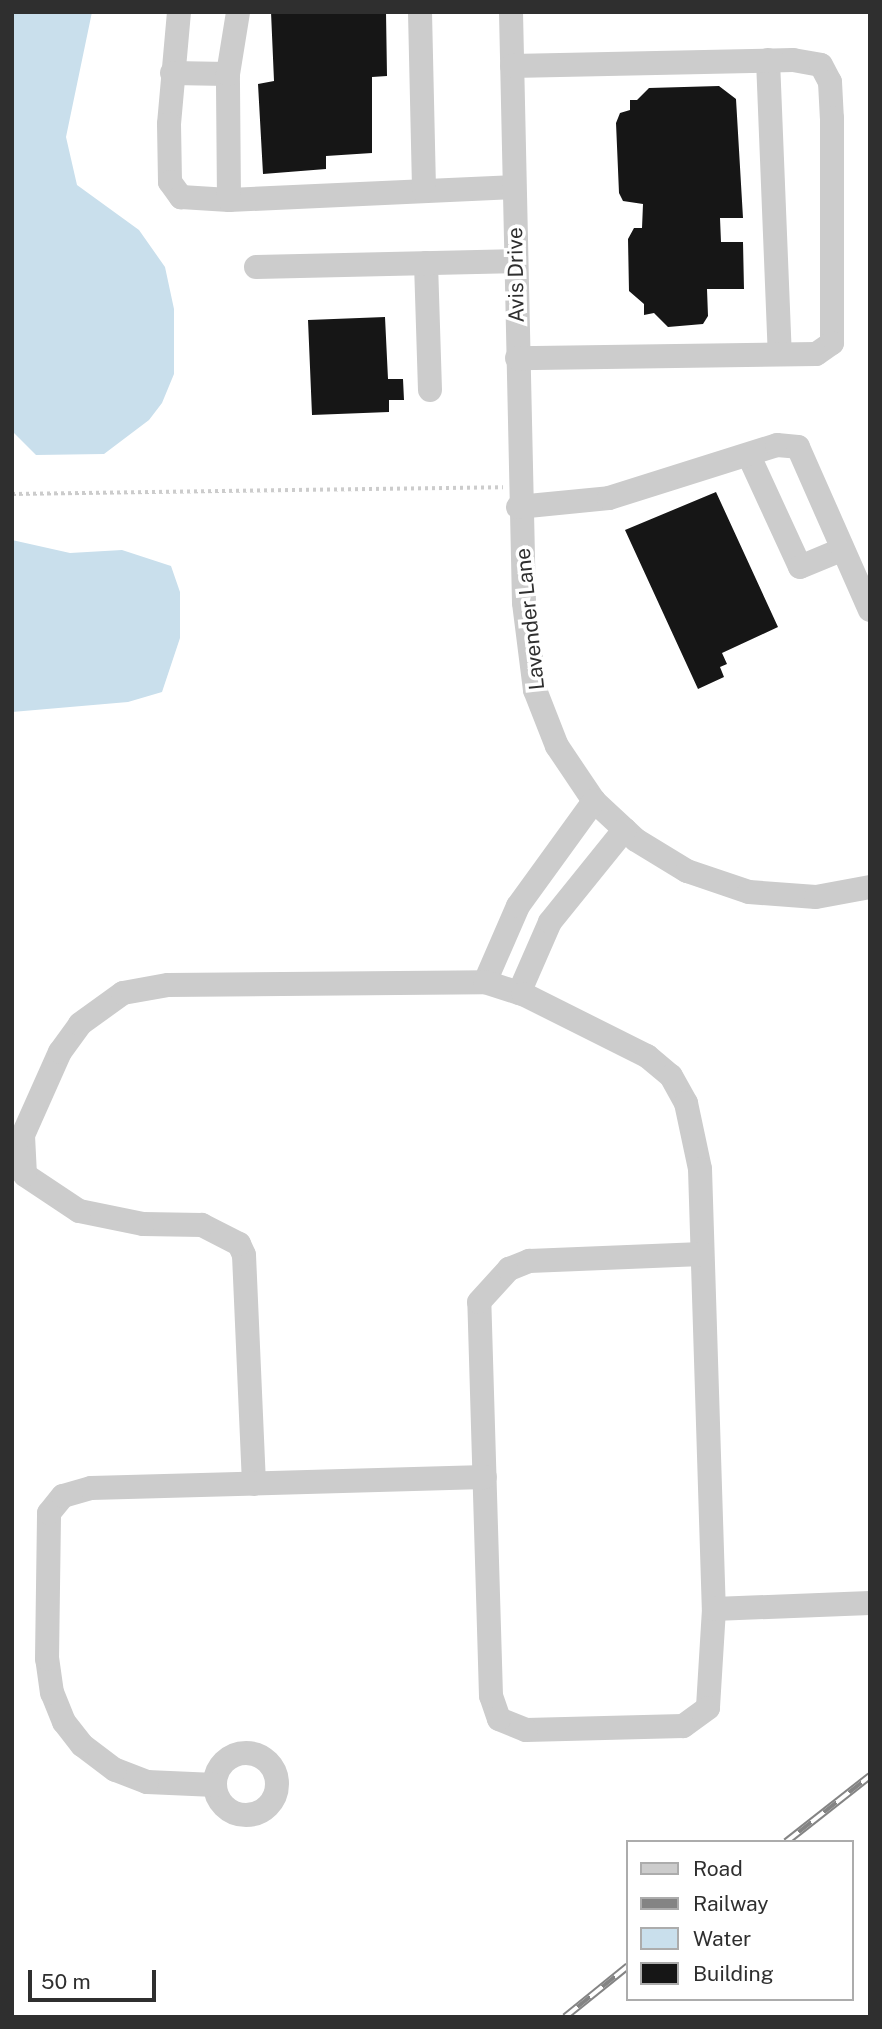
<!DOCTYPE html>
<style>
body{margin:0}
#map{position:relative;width:882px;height:2029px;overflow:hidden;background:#fff;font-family:"Public Sans",sans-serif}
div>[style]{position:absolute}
.water>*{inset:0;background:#c9dfec}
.building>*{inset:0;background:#161616}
.path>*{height:3.5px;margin-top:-1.75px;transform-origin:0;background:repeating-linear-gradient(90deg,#ccc 0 3.5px,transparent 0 7px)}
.minor>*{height:24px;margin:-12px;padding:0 12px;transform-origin:12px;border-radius:12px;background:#ccc}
.minor>.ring{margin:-12px;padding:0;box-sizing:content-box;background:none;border:24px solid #ccc;border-radius:50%}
.rail>*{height:8px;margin-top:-4px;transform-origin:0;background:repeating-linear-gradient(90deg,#fff 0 16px,#848484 0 32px);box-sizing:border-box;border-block:2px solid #848484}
span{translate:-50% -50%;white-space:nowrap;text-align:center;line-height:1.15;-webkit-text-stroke:7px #fff;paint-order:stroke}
.street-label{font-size:21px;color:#2f2f2f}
.frame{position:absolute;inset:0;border:14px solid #2f2f2f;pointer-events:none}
.legend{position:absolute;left:626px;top:1840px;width:228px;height:161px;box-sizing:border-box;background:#fff;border:2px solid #acacac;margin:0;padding:9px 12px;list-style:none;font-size:21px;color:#2f2f2f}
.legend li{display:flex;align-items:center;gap:14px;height:35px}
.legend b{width:35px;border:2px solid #acacac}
.scale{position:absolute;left:28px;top:1970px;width:128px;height:32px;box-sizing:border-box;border:4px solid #2f2f2f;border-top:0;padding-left:9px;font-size:21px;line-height:24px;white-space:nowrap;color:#2f2f2f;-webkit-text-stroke:5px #fff;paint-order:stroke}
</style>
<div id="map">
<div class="water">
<i style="clip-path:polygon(12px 12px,92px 12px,66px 137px,77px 185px,139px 230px,165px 267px,174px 309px,174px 374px,162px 403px,149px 420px,104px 454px,36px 455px,12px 431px)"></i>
<i style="clip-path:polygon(12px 540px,70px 553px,122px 550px,171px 566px,180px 592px,180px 638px,162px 692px,128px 702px,12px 712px)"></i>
</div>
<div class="building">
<i style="clip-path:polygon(271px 12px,386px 12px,387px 76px,372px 77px,372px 153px,326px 156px,326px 169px,263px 174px,258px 84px,274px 81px)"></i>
<i style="clip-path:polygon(719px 86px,736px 99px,743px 218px,720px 218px,721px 242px,743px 242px,744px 289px,707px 289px,708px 316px,703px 324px,668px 327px,654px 313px,644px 315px,644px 304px,629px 291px,628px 239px,634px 228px,642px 228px,643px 204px,623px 201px,619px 193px,616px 123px,620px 113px,630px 110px,630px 100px,637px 100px,649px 88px)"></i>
<i style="clip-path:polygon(385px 317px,388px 379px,403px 379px,404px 400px,389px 400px,389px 412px,312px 415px,308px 320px)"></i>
<i style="clip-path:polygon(716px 492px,778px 627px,722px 653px,727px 664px,720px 667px,724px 677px,698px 689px,625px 530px)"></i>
</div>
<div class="path">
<i style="left:12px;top:494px;width:491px;rotate:-0.8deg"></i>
</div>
<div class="minor">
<i style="left:179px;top:12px;width:112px;rotate:95.1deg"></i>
<i style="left:169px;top:124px;width:58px;rotate:89deg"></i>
<i style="left:170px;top:182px;width:19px;rotate:54deg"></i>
<i style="left:181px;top:197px;width:48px;rotate:3.6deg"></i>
<i style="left:229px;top:200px;width:285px;rotate:-2.6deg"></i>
<i style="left:420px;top:12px;width:179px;rotate:88.7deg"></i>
<i style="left:511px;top:12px;width:591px;rotate:88.74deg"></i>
<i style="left:524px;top:603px;width:88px;rotate:82.8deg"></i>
<i style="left:535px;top:690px;width:60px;rotate:68.6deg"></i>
<i style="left:557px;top:746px;width:66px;rotate:56.1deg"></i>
<i style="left:594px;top:801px;width:57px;rotate:42.9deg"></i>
<i style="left:636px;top:840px;width:60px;rotate:31.3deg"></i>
<i style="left:687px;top:871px;width:65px;rotate:18.7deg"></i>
<i style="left:749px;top:892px;width:67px;rotate:4.3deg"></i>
<i style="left:816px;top:897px;width:55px;rotate:-10.5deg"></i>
<i style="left:768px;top:60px;width:294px;rotate:87.7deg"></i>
<i style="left:512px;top:66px;width:281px;rotate:-1.2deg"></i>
<i style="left:793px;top:60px;width:28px;rotate:10deg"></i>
<i style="left:821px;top:65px;width:19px;rotate:62deg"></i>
<i style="left:830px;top:82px;width:36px;rotate:87deg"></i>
<i style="left:832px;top:118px;width:225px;rotate:90deg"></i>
<i style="left:832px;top:343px;width:19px;rotate:145deg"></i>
<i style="left:816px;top:354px;width:299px;rotate:179.2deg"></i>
<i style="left:172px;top:73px;width:56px;rotate:1deg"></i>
<i style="left:229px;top:200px;width:126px;rotate:-90.5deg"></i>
<i style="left:228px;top:74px;width:63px;rotate:-80.8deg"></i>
<i style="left:426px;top:263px;width:127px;rotate:88.2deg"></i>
<i style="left:256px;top:267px;width:259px;rotate:-1.3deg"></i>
<i style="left:749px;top:456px;width:122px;rotate:65.3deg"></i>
<i style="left:800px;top:567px;width:44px;rotate:-22.5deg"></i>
<i style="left:518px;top:507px;width:91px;rotate:-5.6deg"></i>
<i style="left:609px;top:498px;width:176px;rotate:-17.5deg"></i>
<i style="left:777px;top:445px;width:21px;rotate:5deg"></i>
<i style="left:798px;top:447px;width:178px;rotate:66.2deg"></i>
<i style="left:485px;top:982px;width:83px;rotate:-66.5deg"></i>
<i style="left:518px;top:906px;width:130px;rotate:-54.1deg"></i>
<i style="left:519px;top:993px;width:77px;rotate:-66.4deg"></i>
<i style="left:550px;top:922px;width:119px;rotate:-51.1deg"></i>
<i style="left:254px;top:1484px;width:229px;rotate:-92.5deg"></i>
<i style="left:244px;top:1255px;width:12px;rotate:-114deg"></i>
<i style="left:239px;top:1244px;width:42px;rotate:-152.8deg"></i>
<i style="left:202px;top:1225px;width:59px;rotate:-179deg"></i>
<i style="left:143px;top:1224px;width:65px;rotate:-168.5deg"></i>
<i style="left:79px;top:1211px;width:65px;rotate:-146.3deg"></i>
<i style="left:25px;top:1175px;width:40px;rotate:-92.9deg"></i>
<i style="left:23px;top:1135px;width:91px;rotate:-66deg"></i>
<i style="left:60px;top:1052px;width:34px;rotate:-54deg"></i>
<i style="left:80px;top:1024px;width:53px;rotate:-35.8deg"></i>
<i style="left:123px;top:993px;width:46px;rotate:-10.1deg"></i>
<i style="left:168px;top:985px;width:317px;rotate:-0.5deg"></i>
<i style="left:485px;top:982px;width:40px;rotate:18deg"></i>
<i style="left:523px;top:994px;width:139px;rotate:26.6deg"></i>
<i style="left:647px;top:1056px;width:31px;rotate:40deg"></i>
<i style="left:671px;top:1076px;width:31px;rotate:61deg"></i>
<i style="left:686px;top:1103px;width:67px;rotate:78deg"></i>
<i style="left:700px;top:1169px;width:440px;rotate:88.2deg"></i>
<i style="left:714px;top:1609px;width:99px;rotate:93.5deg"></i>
<i style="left:708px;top:1708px;width:31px;rotate:144deg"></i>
<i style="left:683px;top:1726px;width:157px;rotate:178.5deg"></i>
<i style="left:526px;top:1730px;width:29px;rotate:-158deg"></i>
<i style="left:499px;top:1719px;width:24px;rotate:-109deg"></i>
<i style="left:491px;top:1696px;width:394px;rotate:-91.7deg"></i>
<i style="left:479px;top:1302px;width:45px;rotate:-47.7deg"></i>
<i style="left:509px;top:1269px;width:22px;rotate:-22deg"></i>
<i style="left:529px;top:1261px;width:173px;rotate:-2.3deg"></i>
<i style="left:714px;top:1609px;width:156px;rotate:-2.2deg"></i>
<i class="ring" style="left:215px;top:1753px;width:38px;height:38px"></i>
<i style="left:215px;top:1785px;width:68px;rotate:-177.5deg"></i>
<i style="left:147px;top:1782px;width:34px;rotate:-159deg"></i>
<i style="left:115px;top:1770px;width:41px;rotate:-142.9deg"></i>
<i style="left:82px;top:1745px;width:29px;rotate:-128deg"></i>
<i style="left:64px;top:1722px;width:31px;rotate:-112deg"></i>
<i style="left:52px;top:1693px;width:34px;rotate:-98deg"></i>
<i style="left:47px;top:1659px;width:146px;rotate:-89.2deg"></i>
<i style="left:49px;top:1513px;width:22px;rotate:-51deg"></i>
<i style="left:63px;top:1496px;width:29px;rotate:-16deg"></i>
<i style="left:91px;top:1488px;width:394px;rotate:-1.6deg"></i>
</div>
<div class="rail">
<i style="left:786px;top:1842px;width:107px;rotate:-38.2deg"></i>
<i style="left:565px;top:2017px;width:81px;rotate:-39deg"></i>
</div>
<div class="street-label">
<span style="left:516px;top:275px;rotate:-91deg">Avis Drive</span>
<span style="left:530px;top:619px;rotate:-96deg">Lavender Lane</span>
</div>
<div class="frame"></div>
<ul class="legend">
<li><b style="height:9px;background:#ccc"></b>Road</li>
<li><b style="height:9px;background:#848484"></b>Railway</li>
<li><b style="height:19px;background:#c9dfec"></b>Water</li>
<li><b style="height:19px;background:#161616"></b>Building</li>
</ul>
<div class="scale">50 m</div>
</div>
